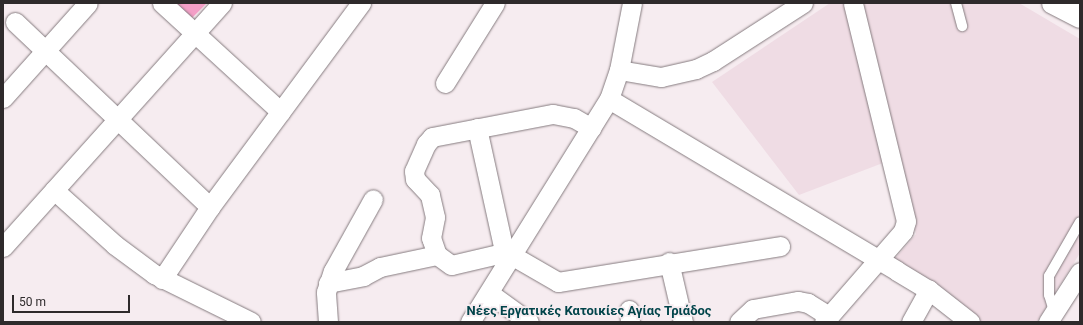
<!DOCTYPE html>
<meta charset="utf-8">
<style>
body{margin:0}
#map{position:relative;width:1083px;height:325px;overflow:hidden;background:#f6ecf0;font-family:Roboto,sans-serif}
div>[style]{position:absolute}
.built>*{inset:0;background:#efdce4}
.green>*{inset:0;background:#f39fc7}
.roads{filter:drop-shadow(0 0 1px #857b7f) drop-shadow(0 0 1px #857b7f)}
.lane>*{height:10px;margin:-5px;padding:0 5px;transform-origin:5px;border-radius:5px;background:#fff}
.street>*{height:19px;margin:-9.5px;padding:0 9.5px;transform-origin:9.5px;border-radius:9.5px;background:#fff}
.secondary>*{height:22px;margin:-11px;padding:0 11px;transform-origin:11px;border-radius:11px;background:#fff}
span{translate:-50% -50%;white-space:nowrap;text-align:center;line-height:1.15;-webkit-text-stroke:3.5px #f6ecf0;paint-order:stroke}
.neighbourhood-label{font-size:13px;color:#01444a;font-weight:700}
.frame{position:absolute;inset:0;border:4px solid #2e2a2b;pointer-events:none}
.scale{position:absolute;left:12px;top:295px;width:118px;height:18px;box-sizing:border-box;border:2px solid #2e2a2b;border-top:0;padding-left:5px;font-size:12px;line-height:14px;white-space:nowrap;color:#2e2a2b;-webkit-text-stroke:3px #f6ecf0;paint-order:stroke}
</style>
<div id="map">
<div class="built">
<i style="clip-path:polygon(830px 3px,1019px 3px,1080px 39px,1080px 253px,1037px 322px,977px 322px,893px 261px,916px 234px,896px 158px,799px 195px,712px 82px)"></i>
</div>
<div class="green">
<i style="clip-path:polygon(175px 3px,207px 3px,192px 18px)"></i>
</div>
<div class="roads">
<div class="lane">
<i style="left:956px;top:3px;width:24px;rotate:75deg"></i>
<i style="left:1054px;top:311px;width:17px;rotate:-107deg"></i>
<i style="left:1049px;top:295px;width:19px;rotate:-90deg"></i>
<i style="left:1049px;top:276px;width:62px;rotate:-60.1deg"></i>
</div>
<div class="street">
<i style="left:162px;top:3px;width:161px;rotate:42.5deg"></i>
<i style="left:15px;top:22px;width:269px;rotate:43.5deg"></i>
<i style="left:619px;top:70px;width:43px;rotate:9.5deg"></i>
<i style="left:661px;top:77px;width:36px;rotate:-13deg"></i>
<i style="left:696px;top:69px;width:19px;rotate:-25deg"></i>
<i style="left:713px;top:61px;width:107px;rotate:-32.8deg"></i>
<i style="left:445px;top:83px;width:94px;rotate:-58deg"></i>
<i style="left:3px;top:98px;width:127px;rotate:-48.2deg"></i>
<i style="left:609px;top:99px;width:335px;rotate:30.8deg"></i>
<i style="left:897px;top:271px;width:37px;rotate:31deg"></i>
<i style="left:929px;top:290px;width:52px;rotate:38deg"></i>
<i style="left:477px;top:128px;width:121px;rotate:77.6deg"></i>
<i style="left:503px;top:246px;width:14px;rotate:45deg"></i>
<i style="left:513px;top:256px;width:52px;rotate:30deg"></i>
<i style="left:558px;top:282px;width:225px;rotate:-9.2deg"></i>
<i style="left:54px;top:190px;width:82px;rotate:42deg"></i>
<i style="left:115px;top:245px;width:49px;rotate:36.6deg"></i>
<i style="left:154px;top:274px;width:108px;rotate:26.3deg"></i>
<i style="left:3px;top:247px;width:328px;rotate:-48.1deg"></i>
<i style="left:507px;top:252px;width:57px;rotate:166.9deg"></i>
<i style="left:451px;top:265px;width:17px;rotate:-144deg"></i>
<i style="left:437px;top:255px;width:18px;rotate:-109deg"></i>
<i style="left:431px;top:238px;width:21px;rotate:-79deg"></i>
<i style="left:435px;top:217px;width:23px;rotate:-103deg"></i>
<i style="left:430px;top:195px;width:22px;rotate:-133deg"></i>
<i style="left:415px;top:179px;width:8px;rotate:-97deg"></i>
<i style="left:414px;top:171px;width:30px;rotate:-66deg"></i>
<i style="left:426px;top:144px;width:9px;rotate:-49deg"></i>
<i style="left:432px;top:137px;width:123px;rotate:-10.8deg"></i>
<i style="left:553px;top:114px;width:21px;rotate:11deg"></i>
<i style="left:574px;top:118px;width:20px;rotate:30deg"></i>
<i style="left:669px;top:262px;width:62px;rotate:76.9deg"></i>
<i style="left:162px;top:279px;width:87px;rotate:-56.3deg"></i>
<i style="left:210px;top:207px;width:254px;rotate:-53.5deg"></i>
<i style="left:328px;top:283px;width:36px;rotate:-11deg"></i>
<i style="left:363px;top:276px;width:19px;rotate:-28deg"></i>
<i style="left:380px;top:267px;width:58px;rotate:-11.9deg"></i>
<i style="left:489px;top:293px;width:49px;rotate:35.9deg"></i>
<i style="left:629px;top:310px;width:12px;rotate:85deg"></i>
<i style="left:328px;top:322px;width:30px;rotate:-94deg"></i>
<i style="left:326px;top:292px;width:22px;rotate:-72deg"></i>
<i style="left:333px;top:271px;width:82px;rotate:-60.9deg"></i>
<i style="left:470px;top:322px;width:263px;rotate:-58.1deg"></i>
<i style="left:609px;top:99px;width:31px;rotate:-71deg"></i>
<i style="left:619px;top:70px;width:68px;rotate:-79deg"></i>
<i style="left:739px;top:322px;width:19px;rotate:-43deg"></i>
<i style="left:753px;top:309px;width:46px;rotate:-10.1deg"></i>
<i style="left:798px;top:301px;width:10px;rotate:11deg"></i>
<i style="left:808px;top:303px;width:25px;rotate:32deg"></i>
<i style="left:824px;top:322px;width:121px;rotate:-49deg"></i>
<i style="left:903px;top:231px;width:10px;rotate:-73deg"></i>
<i style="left:906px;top:221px;width:224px;rotate:-103.7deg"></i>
<i style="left:911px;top:322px;width:37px;rotate:-61deg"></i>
<i style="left:1048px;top:322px;width:59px;rotate:-57.4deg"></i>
</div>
<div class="secondary">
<i style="left:1053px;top:3px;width:30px;rotate:27deg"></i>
</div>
</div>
<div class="neighbourhood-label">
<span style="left:589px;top:311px">Νέες Εργατικές Κατοικίες Αγίας Τριάδος</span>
</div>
<div class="frame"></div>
<div class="scale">50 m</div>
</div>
